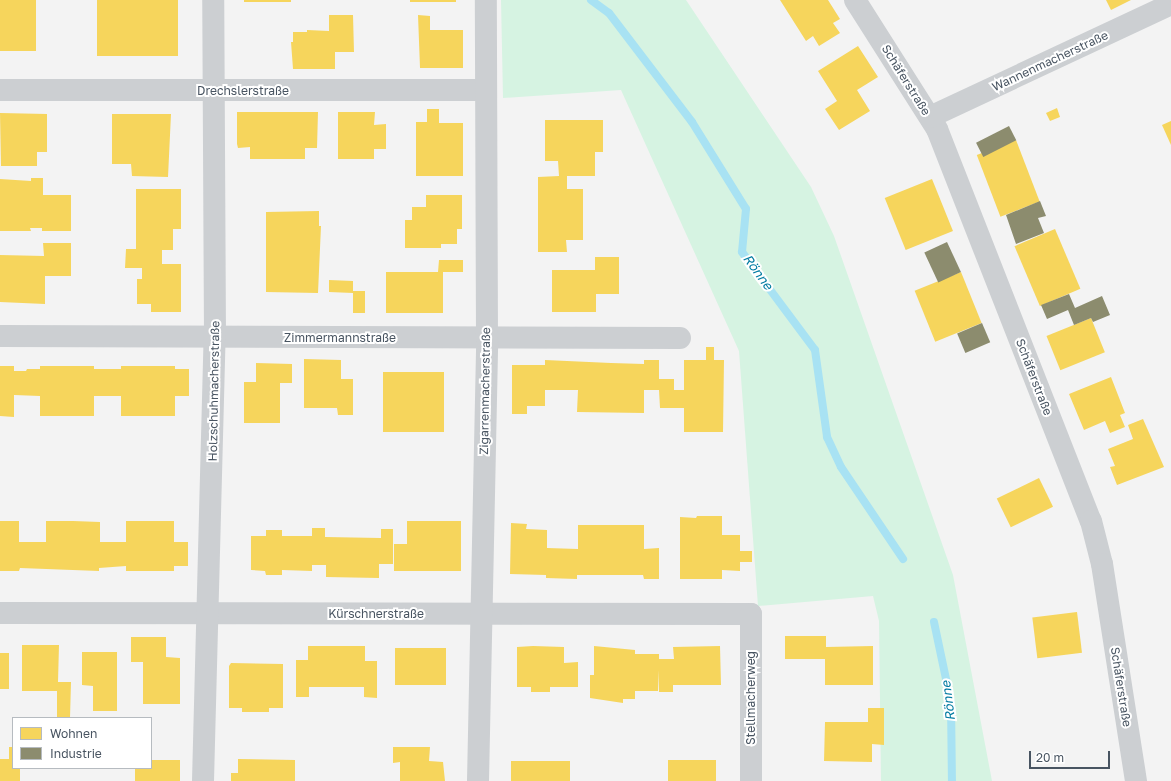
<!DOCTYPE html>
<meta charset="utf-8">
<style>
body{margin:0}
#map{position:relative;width:1171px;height:781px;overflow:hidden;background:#f3f3f3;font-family:"Golos Text",sans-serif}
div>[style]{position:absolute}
.green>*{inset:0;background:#d6f3e2}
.homes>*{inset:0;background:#f6d55c;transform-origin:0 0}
.industry>*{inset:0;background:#8c8c6e;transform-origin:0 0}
.stream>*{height:8px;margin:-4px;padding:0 4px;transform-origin:4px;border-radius:4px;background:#a8e2f3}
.minor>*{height:22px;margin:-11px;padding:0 11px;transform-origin:11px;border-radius:11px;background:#cccfd2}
span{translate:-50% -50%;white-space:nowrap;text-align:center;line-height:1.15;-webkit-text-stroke:4px #fff;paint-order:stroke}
.street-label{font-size:12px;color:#485461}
.water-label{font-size:13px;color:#037ca2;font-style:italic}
.legend{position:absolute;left:12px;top:717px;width:140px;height:52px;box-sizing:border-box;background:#fff;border:1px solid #b6bbc0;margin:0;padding:5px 7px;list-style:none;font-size:12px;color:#485461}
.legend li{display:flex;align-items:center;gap:8px;height:20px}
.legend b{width:20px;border:1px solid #b6bbc0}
.scale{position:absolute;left:1029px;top:751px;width:81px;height:18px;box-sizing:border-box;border:2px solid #485461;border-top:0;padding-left:5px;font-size:12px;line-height:14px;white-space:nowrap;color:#485461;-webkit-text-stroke:3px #fff;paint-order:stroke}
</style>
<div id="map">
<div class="green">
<i style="clip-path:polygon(501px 0,686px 0,811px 187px,834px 236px,953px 575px,992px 781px,881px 781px,879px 621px,873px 596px,758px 606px,739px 351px,621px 90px,503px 98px)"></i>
</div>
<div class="homes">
<i style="left:0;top:0;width:36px;height:51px"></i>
<i style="left:97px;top:0;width:81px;height:56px"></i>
<i style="left:244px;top:0;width:47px;height:2px"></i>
<i style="left:410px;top:0;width:46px;height:2px"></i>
<i style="clip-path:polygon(780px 0,828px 0,840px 19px,833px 23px,840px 33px,819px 46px,813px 36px,806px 41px)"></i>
<i style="clip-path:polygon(1106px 0,1131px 0,1111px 10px)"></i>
<i style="clip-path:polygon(329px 15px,353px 15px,354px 52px,335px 52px,335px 69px,293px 69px,291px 42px,293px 42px,293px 32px,307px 32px,307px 30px,329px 31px)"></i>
<i style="clip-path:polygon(418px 15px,430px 16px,430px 30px,463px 30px,463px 68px,420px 68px)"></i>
<i style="clip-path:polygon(858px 46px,878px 77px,857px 90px,870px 111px,839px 130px,825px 109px,837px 101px,818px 71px)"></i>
<i style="clip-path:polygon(1057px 108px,1060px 117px,1050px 121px,1046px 113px)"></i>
<i style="clip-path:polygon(427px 109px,439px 109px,439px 123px,463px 123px,463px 176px,416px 176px,416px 122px,427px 122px)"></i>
<i style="clip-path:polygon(237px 112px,318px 112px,317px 148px,305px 148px,305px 159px,250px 159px,250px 147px,238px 148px,237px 144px)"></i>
<i style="clip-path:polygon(338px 112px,375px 112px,374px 125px,386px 124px,386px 149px,374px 149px,374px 159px,338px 159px)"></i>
<i style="clip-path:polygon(0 113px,47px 114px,47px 152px,37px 152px,37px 166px,1px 166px)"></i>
<i style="clip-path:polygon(112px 114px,171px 114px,168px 177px,132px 176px,131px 164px,112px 164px)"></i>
<i style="clip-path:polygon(545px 120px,603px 120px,603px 152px,595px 152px,595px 176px,567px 176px,567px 189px,583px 189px,583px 240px,566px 240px,567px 252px,538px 252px,538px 177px,559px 176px,558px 161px,545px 161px)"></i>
<i style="clip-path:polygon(1171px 121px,1171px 145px,1162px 125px)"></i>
<i style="left:1016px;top:140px;width:66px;height:42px;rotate:69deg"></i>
<i style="clip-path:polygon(31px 178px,43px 178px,43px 195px,71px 195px,71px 231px,42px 231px,42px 228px,30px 228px,31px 231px,0 231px,0 179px,31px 181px)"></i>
<i style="left:932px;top:179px;width:56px;height:51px;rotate:68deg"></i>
<i style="clip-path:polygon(136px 189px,181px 189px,181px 229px,173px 229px,173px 250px,162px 250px,162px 264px,181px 264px,181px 312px,151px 312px,151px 304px,137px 304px,137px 279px,142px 279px,142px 268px,125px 268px,126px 249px,136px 249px)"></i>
<i style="clip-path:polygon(426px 195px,462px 195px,462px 229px,457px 229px,457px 244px,441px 244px,441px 248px,405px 248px,405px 220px,412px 220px,412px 207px,426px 207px)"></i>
<i style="clip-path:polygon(319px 211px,319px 226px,321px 226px,318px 293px,266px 292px,266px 212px)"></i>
<i style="left:1055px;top:229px;width:65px;height:44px;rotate:67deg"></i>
<i style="clip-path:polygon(43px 243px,71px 243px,71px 276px,45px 276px,45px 304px,0 302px,0 255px,44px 256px)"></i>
<i style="clip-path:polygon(595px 257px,619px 257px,619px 294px,596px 294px,596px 312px,552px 312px,552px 270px,595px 270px)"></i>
<i style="clip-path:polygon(439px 260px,463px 260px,463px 272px,443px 272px,443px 313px,386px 313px,386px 272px,438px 272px)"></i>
<i style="left:961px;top:272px;width:55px;height:50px;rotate:68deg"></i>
<i style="clip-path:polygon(329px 280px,353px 281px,353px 291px,365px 291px,365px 313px,353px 313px,353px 293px,329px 292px)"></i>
<i style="left:1091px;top:318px;width:37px;height:48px;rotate:68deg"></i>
<i style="clip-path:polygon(706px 347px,714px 347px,714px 360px,724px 360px,723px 432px,684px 432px,684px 408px,660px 408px,659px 390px,644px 390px,644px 413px,577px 412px,578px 390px,545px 390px,545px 406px,527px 406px,527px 414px,512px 414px,512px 365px,545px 365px,545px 360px,611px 363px,644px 364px,644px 360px,659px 360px,659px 379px,674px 379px,674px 390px,684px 390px,684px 360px,706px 360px)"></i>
<i style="clip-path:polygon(304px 359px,341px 360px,341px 379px,353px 379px,353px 415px,338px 415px,337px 408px,304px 408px)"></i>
<i style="clip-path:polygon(256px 363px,292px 364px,292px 383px,280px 383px,280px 423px,244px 423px,244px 382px,256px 382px)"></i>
<i style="clip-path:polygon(0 366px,14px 366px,14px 371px,26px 371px,27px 369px,40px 369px,40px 366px,94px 366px,94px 369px,121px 369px,121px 366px,175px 366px,175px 369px,189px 369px,189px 396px,175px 396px,175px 416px,121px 416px,121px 396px,94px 396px,94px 416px,40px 416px,40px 396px,14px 395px,14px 417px,0 416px)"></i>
<i style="left:383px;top:372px;width:61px;height:60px"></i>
<i style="clip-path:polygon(1111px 377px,1125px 413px,1120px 415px,1125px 427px,1110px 433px,1105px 421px,1084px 430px,1069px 394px)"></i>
<i style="clip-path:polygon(1143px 419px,1164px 467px,1117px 485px,1110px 467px,1115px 466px,1108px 449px,1133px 439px,1128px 425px)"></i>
<i style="left:1039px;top:478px;width:32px;height:47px;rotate:64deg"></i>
<i style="clip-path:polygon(697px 516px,722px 516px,722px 535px,740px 535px,740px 551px,752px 551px,752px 562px,740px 562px,740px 571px,722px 570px,722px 579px,680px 579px,680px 517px,696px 518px)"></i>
<i style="clip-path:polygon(0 521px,19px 521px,19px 542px,46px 542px,46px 521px,73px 521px,100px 522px,100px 542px,126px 542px,126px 521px,174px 521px,174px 542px,188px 542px,188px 566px,174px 566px,174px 571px,126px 571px,126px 566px,99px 568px,99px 571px,20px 568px,19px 571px,0 571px)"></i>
<i style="clip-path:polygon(407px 521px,461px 521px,461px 571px,394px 571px,394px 544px,407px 544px)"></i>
<i style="clip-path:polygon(511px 523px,527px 524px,526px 529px,547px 530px,547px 548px,578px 549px,578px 525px,644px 525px,644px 549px,659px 548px,659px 579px,644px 579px,643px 575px,577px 575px,577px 579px,546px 578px,546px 575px,510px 574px)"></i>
<i style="clip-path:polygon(312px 528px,325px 528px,325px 537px,381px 538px,381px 529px,393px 529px,393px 564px,379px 564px,379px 578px,326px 577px,326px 565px,312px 565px,312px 571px,282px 570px,282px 575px,266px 575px,265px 571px,251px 570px,251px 536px,266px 536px,266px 530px,282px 530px,282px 536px,312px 536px)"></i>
<i style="left:1077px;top:612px;width:41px;height:45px;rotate:83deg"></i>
<i style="clip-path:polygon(785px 636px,826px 636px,826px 647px,873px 646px,873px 685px,825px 685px,825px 659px,785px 659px)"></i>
<i style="clip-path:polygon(131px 637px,166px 637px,166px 657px,180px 658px,180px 704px,143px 704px,143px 662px,131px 662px)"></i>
<i style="clip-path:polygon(22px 645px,59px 645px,58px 682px,71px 682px,70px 718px,57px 718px,57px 691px,22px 691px)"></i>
<i style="clip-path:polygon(308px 646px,365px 646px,365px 661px,377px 661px,377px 698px,364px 697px,364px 687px,309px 687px,309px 697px,296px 697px,296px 660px,308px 660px)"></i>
<i style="clip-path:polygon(533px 646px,564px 647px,564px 663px,578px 662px,578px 687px,550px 687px,550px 692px,531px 692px,531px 687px,517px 687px,517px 647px)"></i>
<i style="clip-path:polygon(594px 646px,635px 650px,635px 654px,659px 654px,659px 659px,674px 659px,673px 647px,720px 646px,721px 685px,673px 685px,673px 692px,659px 692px,659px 670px,658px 691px,635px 691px,635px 699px,623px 699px,623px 703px,590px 698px,590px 675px,594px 675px)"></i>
<i style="left:395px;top:648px;width:51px;height:37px"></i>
<i style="clip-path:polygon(82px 652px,117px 652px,117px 711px,93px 711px,93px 686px,82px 685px)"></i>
<i style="left:0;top:653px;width:9px;height:36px"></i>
<i style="clip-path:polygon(231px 663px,283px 664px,283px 708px,269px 708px,269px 712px,242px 712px,242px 708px,229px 708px,229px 666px)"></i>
<i style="clip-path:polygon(868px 708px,884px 708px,884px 745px,872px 744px,872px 762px,824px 761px,825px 722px,868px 722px)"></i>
<i style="clip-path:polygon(9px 747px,13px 747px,13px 768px,20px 768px,20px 781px,0 781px,0 759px,9px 759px)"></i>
<i style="clip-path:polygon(393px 747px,430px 747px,429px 761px,443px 762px,445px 781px,400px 781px,400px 762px,393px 763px)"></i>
<i style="clip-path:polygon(238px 759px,295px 760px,295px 781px,231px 781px,231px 773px,238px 773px)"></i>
<i style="clip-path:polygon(151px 760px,180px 760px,180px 781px,135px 781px,135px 768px,151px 768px)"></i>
<i style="left:668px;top:760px;width:48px;height:21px"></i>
<i style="left:511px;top:761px;width:59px;height:20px"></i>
</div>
<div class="industry">
<i style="left:1009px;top:126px;width:16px;height:37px;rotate:63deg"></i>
<i style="clip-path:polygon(1040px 201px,1046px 216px,1038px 218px,1044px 233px,1016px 244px,1006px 215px)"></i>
<i style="left:947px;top:242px;width:33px;height:25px;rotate:65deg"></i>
<i style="clip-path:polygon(1069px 294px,1075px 308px,1102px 296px,1110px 315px,1093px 322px,1091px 318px,1074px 325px,1068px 310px,1047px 319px,1041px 305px)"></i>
<i style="left:982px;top:323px;width:21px;height:27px;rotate:67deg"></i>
</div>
<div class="stream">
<i style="left:591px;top:0;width:22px;rotate:36deg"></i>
<i style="left:609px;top:13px;width:137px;rotate:52.7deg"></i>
<i style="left:692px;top:122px;width:102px;rotate:58.2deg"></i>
<i style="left:746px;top:209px;width:43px;rotate:95.3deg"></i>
<i style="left:742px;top:252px;width:122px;rotate:53.3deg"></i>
<i style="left:815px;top:350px;width:88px;rotate:82.1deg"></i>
<i style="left:827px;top:437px;width:33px;rotate:65deg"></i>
<i style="left:841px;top:467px;width:111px;rotate:56deg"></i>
<i style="left:934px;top:622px;width:83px;rotate:78.1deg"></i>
<i style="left:951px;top:703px;width:78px;rotate:89.3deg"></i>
</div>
<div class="minor">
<i style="left:855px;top:0;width:153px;rotate:57.6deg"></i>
<i style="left:937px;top:129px;width:421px;rotate:68.6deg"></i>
<i style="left:1091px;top:521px;width:44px;rotate:75.7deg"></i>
<i style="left:1102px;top:564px;width:220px;rotate:81.1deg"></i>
<i style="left:0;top:90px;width:486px"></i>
<i style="left:930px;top:117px;width:266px;rotate:-25.1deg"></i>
<i style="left:0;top:336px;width:680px;rotate:0.17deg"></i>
<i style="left:0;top:613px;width:751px;rotate:0.08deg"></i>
<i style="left:751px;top:614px;width:167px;rotate:90deg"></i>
<i style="left:203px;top:781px;width:444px;rotate:-88.5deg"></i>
<i style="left:215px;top:337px;width:337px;rotate:-90.3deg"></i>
<i style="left:478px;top:781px;width:442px;rotate:-88.8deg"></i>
<i style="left:487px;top:339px;width:339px;rotate:-90.2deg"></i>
</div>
<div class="street-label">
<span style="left:1050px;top:61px;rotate:-25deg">Wannenmacherstraße</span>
<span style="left:906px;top:80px;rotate:58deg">Schäferstraße</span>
<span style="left:243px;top:91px">Drechslerstraße</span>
<span style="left:340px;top:338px">Zimmermannstraße</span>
<span style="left:1034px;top:377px;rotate:69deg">Schäferstraße</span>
<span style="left:214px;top:391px;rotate:-89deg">Holzschuhmacherstraße</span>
<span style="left:485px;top:391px;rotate:-89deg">Zigarrenmacherstraße</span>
<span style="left:376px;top:614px">Kürschnerstraße</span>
<span style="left:1121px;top:687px;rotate:81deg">Schäferstraße</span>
<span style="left:751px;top:698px;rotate:-90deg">Stellmacherweg</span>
</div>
<div class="water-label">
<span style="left:758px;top:272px;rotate:54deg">Rönne</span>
<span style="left:948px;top:701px;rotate:-97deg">Rönne</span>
</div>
<ul class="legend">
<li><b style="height:11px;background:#f6d55c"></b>Wohnen</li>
<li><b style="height:11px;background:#8c8c6e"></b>Industrie</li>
</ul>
<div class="scale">20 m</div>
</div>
